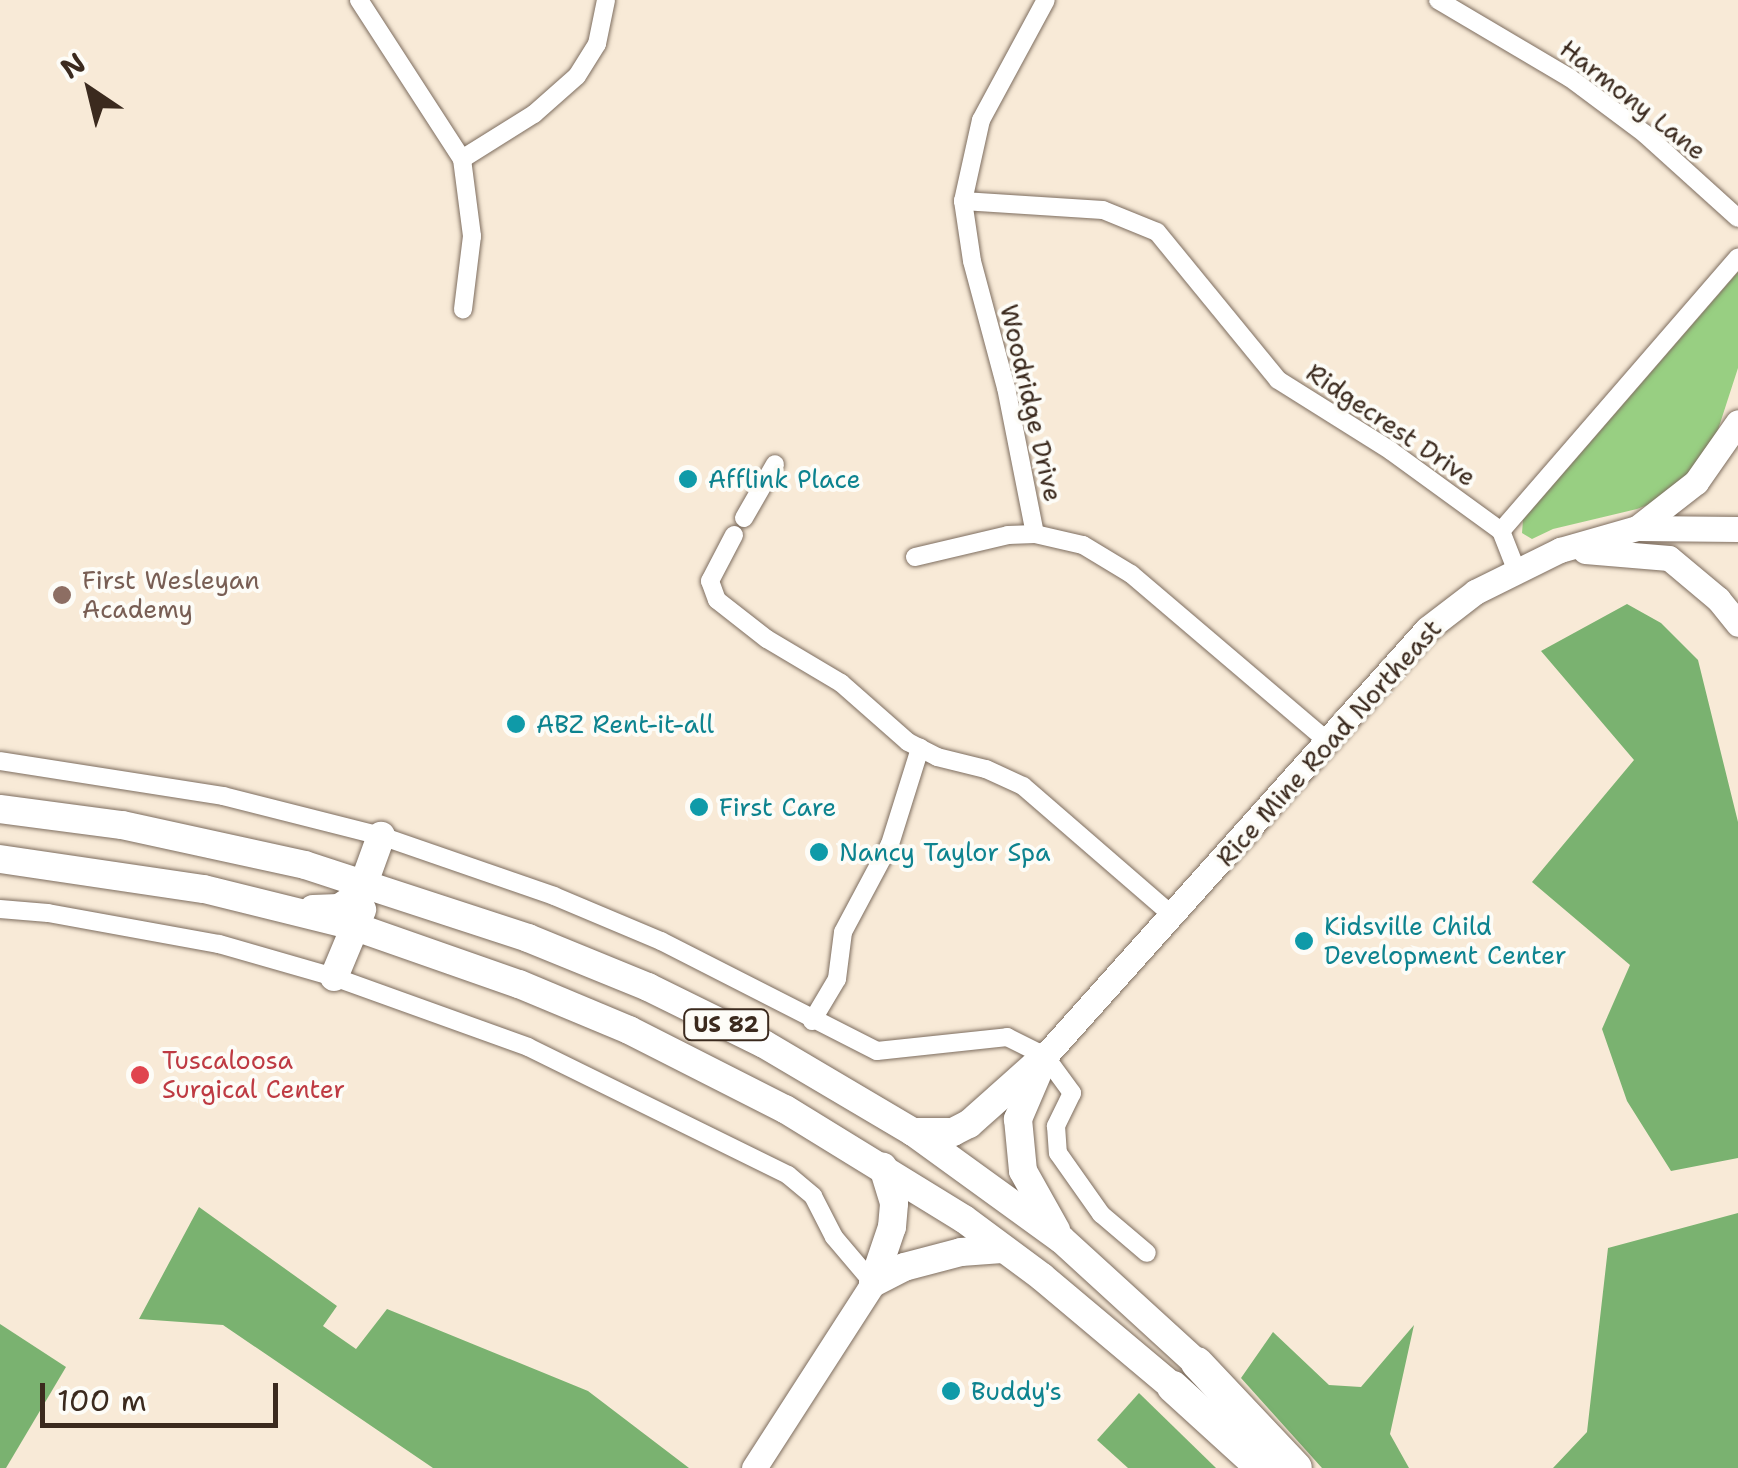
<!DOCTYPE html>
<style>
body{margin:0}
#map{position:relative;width:1738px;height:1468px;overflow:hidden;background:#f8ead7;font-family:"Shantell Sans",sans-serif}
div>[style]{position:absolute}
.green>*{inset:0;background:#98cf82}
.forest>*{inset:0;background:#7ab270}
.roads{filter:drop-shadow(0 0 2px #7d6d5f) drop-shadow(0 0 2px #7d6d5f)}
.minor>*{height:18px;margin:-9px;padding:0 9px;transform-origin:9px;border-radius:9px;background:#fff}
.secondary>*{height:25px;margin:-12.5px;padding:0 12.5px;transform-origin:12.5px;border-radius:12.5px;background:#fff}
.trunk>*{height:28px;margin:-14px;padding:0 14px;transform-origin:14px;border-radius:14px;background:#fff}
.motorway>*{height:32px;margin:-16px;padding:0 16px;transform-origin:16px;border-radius:16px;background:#fff}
.dots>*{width:28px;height:28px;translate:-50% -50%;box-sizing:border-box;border:5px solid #fdfcf7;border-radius:50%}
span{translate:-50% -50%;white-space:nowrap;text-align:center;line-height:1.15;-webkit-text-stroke:8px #fdfcf7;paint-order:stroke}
.shield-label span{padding:2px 8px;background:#fdfcf7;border:2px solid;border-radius:8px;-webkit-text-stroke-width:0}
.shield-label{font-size:22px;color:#3b2a1e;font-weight:700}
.street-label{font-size:25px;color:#3b2a1e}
.culture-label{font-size:25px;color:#0d838f}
.left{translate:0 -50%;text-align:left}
.education-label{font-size:25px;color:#785e54}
.health-label{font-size:25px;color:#be3a42}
.north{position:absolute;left:40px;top:40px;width:100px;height:100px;-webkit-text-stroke:8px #fdfcf7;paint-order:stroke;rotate:325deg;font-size:28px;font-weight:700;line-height:40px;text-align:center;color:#3b2a1e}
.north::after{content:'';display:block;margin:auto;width:35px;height:45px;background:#3b2a1e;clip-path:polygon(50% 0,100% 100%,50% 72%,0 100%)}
.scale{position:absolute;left:40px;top:1383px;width:238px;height:45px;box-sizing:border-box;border:5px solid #3b2a1e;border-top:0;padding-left:12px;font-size:30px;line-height:35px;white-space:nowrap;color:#3b2a1e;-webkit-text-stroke:8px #fdfcf7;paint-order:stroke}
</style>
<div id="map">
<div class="green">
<i style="clip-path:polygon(1738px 272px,1738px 368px,1715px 439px,1699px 467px,1658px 501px,1637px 509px,1553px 529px,1532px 539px,1522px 533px,1523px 520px)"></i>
</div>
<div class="forest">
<i style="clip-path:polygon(1627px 604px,1661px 623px,1698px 660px,1738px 822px,1738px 1158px,1671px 1171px,1627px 1101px,1602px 1029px,1630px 965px,1532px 882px,1634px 760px,1541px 651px)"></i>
<i style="clip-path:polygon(199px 1207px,337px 1306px,323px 1326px,356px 1349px,387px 1309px,588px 1391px,689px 1468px,433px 1468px,223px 1325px,139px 1319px)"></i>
<i style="clip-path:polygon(1738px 1213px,1738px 1468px,1553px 1468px,1587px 1432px,1608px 1248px)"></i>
<i style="clip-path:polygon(0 1324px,66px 1367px,6px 1468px,0 1468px)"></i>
<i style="clip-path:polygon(1414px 1325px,1390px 1434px,1409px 1468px,1322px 1468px,1241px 1378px,1273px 1332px,1329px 1385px,1361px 1387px)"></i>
<i style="clip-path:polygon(1139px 1393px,1216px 1468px,1128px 1468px,1097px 1440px)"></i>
</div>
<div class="roads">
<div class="minor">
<i style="left:359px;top:0;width:189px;rotate:57.1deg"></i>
<i style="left:462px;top:159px;width:78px;rotate:82.6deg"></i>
<i style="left:472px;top:236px;width:74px;rotate:97deg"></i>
<i style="left:1438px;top:0;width:153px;rotate:30.6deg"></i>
<i style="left:1570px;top:78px;width:94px;rotate:36.7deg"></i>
<i style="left:1645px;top:134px;width:125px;rotate:42.1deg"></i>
<i style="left:462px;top:159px;width:85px;rotate:-32deg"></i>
<i style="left:534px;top:114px;width:57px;rotate:-41.5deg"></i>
<i style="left:577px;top:76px;width:38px;rotate:-58deg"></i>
<i style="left:597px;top:44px;width:45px;rotate:-78.4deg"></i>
<i style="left:963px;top:201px;width:140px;rotate:3.7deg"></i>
<i style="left:1103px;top:210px;width:58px;rotate:22.2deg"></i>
<i style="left:1157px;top:232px;width:191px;rotate:50.7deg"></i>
<i style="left:1278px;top:380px;width:133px;rotate:32.1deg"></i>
<i style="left:1391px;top:451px;width:136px;rotate:36deg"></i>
<i style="left:1501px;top:531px;width:41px;rotate:68.5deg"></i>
<i style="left:744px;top:518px;width:62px;rotate:-60.1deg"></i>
<i style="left:1501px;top:531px;width:362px;rotate:-49.1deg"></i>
<i style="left:1035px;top:534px;width:149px;rotate:-101.2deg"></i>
<i style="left:1006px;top:388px;width:131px;rotate:-105deg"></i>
<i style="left:972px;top:261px;width:61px;rotate:-98.5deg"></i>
<i style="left:963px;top:201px;width:83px;rotate:-77.5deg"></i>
<i style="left:981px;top:120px;width:136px;rotate:-61.6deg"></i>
<i style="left:734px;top:535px;width:52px;rotate:117.6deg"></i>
<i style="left:710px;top:581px;width:20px;rotate:70deg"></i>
<i style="left:717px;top:600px;width:63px;rotate:38deg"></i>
<i style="left:767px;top:639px;width:86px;rotate:30.7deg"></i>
<i style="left:841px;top:683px;width:89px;rotate:41.4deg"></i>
<i style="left:908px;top:742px;width:33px;rotate:27deg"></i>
<i style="left:937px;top:757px;width:50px;rotate:13.8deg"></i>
<i style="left:986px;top:769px;width:41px;rotate:24.7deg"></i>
<i style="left:1023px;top:786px;width:198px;rotate:40.9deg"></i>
<i style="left:915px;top:557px;width:96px;rotate:-13.3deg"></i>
<i style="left:1008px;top:535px;width:27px;rotate:-2deg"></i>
<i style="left:1035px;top:534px;width:49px;rotate:12.9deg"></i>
<i style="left:1083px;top:545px;width:56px;rotate:31.1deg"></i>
<i style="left:1131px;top:574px;width:257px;rotate:40.4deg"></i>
<i style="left:0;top:761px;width:226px;rotate:8.9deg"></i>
<i style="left:223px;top:796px;width:163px;rotate:14.2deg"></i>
<i style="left:381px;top:836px;width:183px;rotate:19.1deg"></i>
<i style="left:554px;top:896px;width:116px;rotate:22.8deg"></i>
<i style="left:661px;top:941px;width:242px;rotate:27deg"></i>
<i style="left:877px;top:1051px;width:131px;rotate:-6.1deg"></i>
<i style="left:1007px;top:1037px;width:42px;rotate:26.6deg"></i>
<i style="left:1045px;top:1056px;width:46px;rotate:53.9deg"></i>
<i style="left:1072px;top:1093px;width:37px;rotate:116deg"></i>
<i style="left:1056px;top:1126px;width:27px;rotate:86deg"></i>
<i style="left:1058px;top:1153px;width:75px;rotate:54.8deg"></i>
<i style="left:1101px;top:1214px;width:60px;rotate:40.3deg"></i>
<i style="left:0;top:909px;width:48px;rotate:4.8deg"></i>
<i style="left:48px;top:913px;width:174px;rotate:10.3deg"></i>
<i style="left:219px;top:944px;width:120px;rotate:16deg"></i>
<i style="left:334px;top:977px;width:206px;rotate:19.8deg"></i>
<i style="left:528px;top:1047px;width:290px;rotate:26.2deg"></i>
<i style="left:788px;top:1175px;width:33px;rotate:40deg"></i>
<i style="left:813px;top:1196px;width:46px;rotate:62.9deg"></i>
<i style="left:834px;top:1237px;width:60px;rotate:49.7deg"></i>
<i style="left:812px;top:1021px;width:49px;rotate:-59.2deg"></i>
<i style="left:837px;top:979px;width:47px;rotate:-82.7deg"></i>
<i style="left:843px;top:932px;width:100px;rotate:-61.9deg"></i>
<i style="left:890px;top:844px;width:101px;rotate:-72.6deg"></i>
</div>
<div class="secondary">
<i style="left:1637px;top:528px;width:75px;rotate:-37.9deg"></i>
<i style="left:1696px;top:482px;width:73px;rotate:-55deg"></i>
<i style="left:1585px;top:551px;width:84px;rotate:4.8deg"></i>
<i style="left:1669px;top:558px;width:64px;rotate:39.9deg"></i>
<i style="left:1718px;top:599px;width:32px;rotate:51deg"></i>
<i style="left:1045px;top:1056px;width:573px;rotate:-48.18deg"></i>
<i style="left:1427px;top:629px;width:61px;rotate:-37.6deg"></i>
<i style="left:1475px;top:592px;width:95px;rotate:-26.3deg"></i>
<i style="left:1560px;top:550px;width:80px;rotate:-15.9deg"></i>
<i style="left:1637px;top:528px;width:101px;rotate:0.6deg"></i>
<i style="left:754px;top:1468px;width:220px;rotate:-57.2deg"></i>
</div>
<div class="trunk">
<i style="left:0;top:809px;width:123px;rotate:7.5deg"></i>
<i style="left:122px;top:825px;width:187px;rotate:12.3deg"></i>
<i style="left:305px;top:865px;width:235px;rotate:18.1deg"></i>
<i style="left:528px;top:938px;width:130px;rotate:22.2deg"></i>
<i style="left:648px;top:987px;width:129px;rotate:26.2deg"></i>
<i style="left:764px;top:1044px;width:173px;rotate:30.6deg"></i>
<i style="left:913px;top:1132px;width:183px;rotate:35.9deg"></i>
<i style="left:1061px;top:1239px;width:184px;rotate:42.4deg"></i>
<i style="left:0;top:859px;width:206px;rotate:8.4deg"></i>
<i style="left:204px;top:889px;width:154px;rotate:13.9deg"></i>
<i style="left:353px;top:926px;width:176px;rotate:19.3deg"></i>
<i style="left:519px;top:984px;width:119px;rotate:22.7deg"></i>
<i style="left:629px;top:1030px;width:175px;rotate:26.9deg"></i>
<i style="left:785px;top:1109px;width:210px;rotate:31.6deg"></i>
<i style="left:964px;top:1219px;width:97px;rotate:36.6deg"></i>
<i style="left:1042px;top:1277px;width:171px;rotate:40deg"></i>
<i style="left:313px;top:909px;width:26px;rotate:-2deg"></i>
<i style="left:339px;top:908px;width:25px;rotate:-34deg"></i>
<i style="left:360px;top:894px;width:62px;rotate:-70.1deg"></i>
<i style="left:334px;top:977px;width:73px;rotate:-67.3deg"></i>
<i style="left:1045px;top:1056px;width:69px;rotate:113.2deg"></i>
<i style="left:1018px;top:1119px;width:52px;rotate:84.5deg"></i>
<i style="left:1023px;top:1171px;width:68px;rotate:60.8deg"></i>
<i style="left:913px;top:1132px;width:40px"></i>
<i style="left:953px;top:1132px;width:18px;rotate:-27deg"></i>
<i style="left:969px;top:1124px;width:86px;rotate:-41.7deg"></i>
<i style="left:873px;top:1283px;width:35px;rotate:-27deg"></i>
<i style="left:904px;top:1267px;width:59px;rotate:-14.7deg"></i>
<i style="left:961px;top:1252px;width:41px;rotate:-4.2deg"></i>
<i style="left:873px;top:1283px;width:59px;rotate:-71.3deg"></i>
<i style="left:892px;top:1227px;width:24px;rotate:-85deg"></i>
<i style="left:894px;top:1203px;width:38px;rotate:-107deg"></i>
</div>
<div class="motorway">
<i style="left:1197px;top:1363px;width:144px;rotate:46.7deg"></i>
<i style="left:1173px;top:1387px;width:120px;rotate:42.3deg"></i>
</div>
</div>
<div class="dots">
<i style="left:688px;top:479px;background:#0f9aa8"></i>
<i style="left:62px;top:595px;background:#8d6e63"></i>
<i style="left:516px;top:724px;background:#0f9aa8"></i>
<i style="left:699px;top:807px;background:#0f9aa8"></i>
<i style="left:819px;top:852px;background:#0f9aa8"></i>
<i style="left:1304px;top:941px;background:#0f9aa8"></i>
<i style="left:140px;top:1075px;background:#e0444e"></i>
<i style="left:951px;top:1391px;background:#0f9aa8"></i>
</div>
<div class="shield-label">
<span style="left:726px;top:1025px">US 82</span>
</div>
<div class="street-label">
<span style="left:1633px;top:100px;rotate:38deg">Harmony Lane</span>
<span style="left:1031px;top:403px;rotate:77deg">Woodridge Drive</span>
<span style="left:1391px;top:425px;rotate:34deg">Ridgecrest Drive</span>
<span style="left:1329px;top:743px;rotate:-48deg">Rice Mine Road Northeast</span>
</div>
<div class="culture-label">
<span class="left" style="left:708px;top:479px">Afflink Place</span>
<span class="left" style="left:536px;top:724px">ABZ Rent-it-all</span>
<span class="left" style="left:719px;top:807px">First Care</span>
<span class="left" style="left:839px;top:852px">Nancy Taylor Spa</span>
<span class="left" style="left:1324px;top:941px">Kidsville Child<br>Development Center</span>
<span class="left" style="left:971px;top:1391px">Buddy's</span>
</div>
<div class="education-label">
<span class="left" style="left:82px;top:595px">First Wesleyan<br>Academy</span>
</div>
<div class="health-label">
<span class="left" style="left:162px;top:1075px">Tuscaloosa<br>Surgical Center</span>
</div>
<div class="north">N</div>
<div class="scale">100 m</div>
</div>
